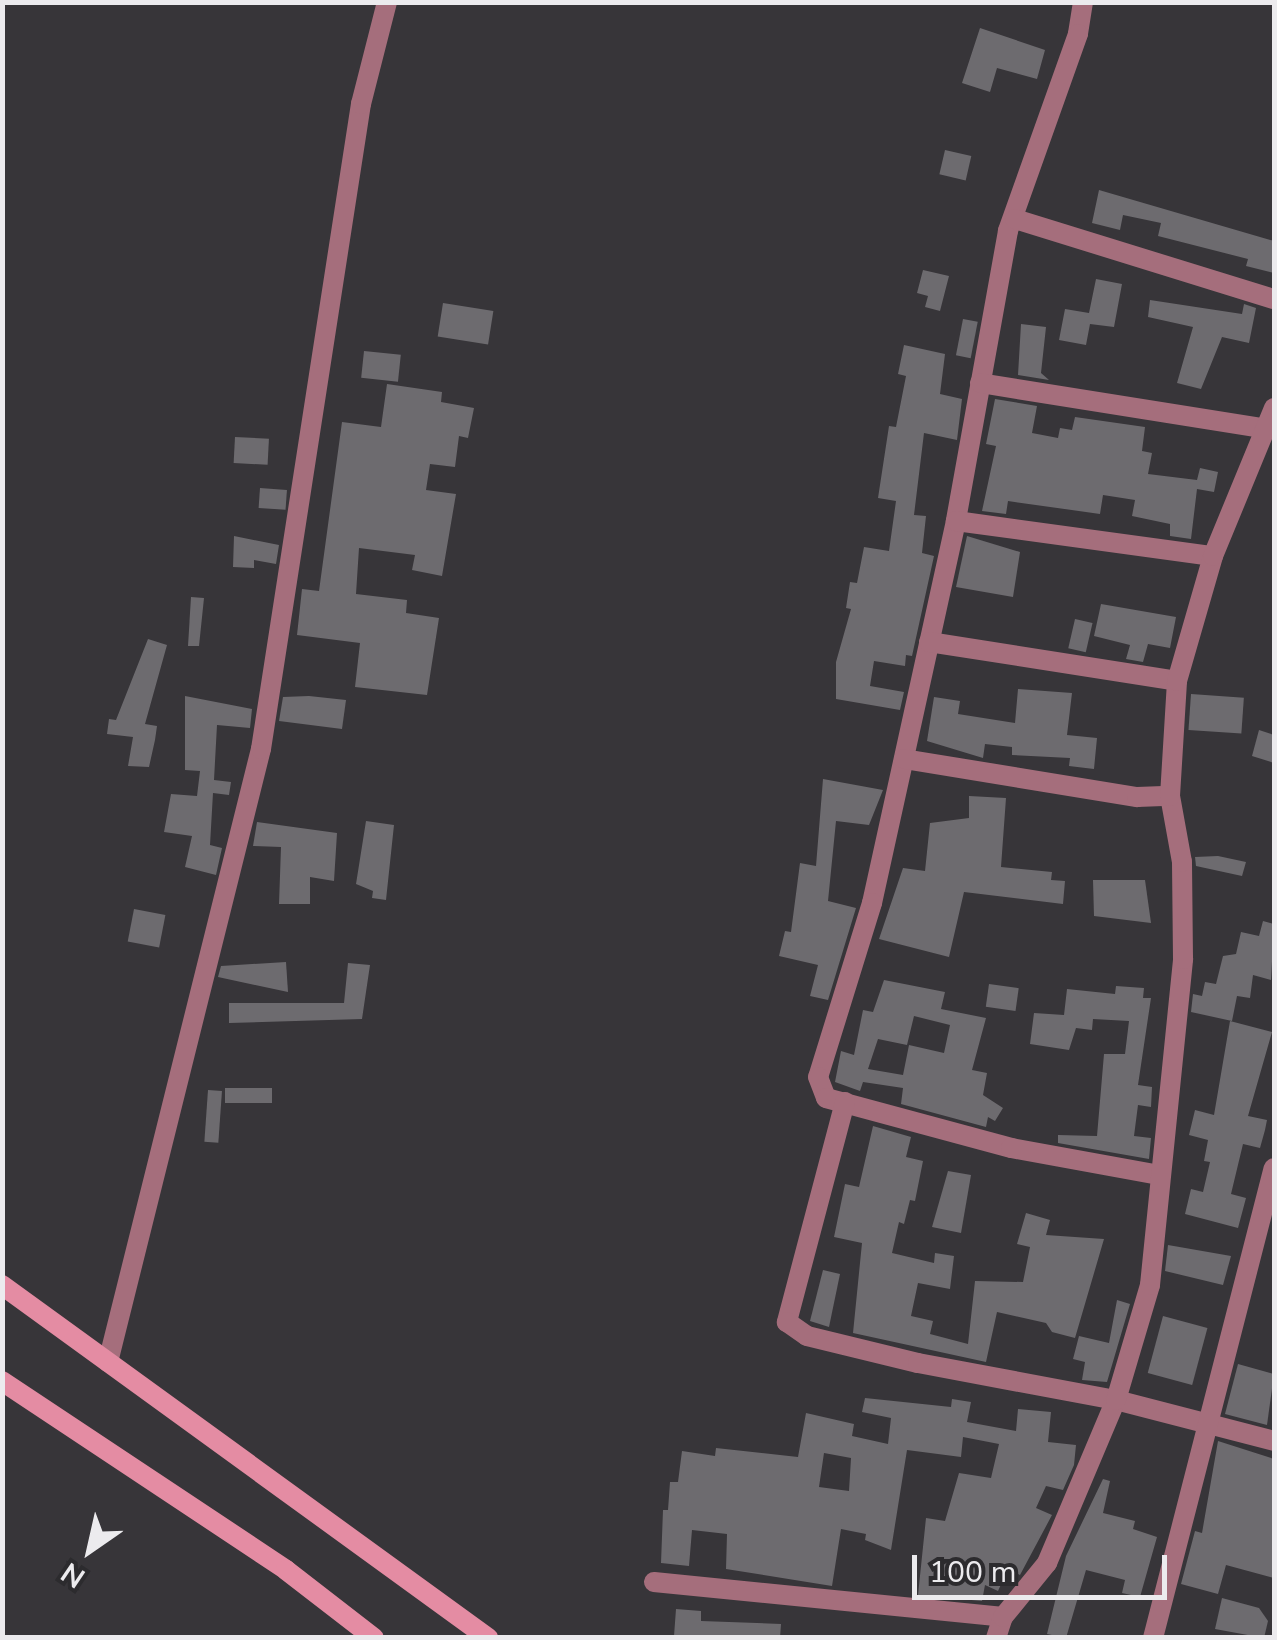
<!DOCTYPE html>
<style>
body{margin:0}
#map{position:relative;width:1277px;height:1640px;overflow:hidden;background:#373539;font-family:"Nunito Sans",sans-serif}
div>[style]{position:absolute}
.building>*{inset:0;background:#6d6b6f;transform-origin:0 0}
.minor>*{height:20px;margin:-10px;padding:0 10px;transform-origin:10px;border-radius:10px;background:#a56e7c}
.secondary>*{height:20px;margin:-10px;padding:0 10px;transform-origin:10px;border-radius:10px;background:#e48ca3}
span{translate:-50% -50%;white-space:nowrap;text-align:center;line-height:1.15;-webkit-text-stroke:8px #2c2b2e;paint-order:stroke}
.frame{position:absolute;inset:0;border:5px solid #ecebee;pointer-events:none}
.north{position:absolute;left:40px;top:1500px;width:100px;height:100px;-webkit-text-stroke:8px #2c2b2e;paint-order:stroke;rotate:214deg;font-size:28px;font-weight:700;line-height:40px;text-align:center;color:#ecebee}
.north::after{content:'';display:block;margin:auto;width:35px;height:45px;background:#ecebee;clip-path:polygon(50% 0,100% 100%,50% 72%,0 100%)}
.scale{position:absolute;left:912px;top:1555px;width:255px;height:45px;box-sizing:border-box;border:5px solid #ecebee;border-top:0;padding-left:12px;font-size:30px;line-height:35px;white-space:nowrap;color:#ecebee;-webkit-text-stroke:8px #2c2b2e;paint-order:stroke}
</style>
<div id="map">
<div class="building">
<i style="clip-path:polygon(980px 28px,1045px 50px,1037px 79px,997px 68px,990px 92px,962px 83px)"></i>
<i style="left:945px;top:150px;width:27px;height:25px;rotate:13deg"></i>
<i style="clip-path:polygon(1099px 190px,1274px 241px,1274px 273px,1246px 266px,1248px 259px,1158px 236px,1161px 223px,1123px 215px,1120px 230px,1092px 223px)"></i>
<i style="clip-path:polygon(923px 270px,949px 276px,940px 311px,925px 307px,928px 296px,917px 293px)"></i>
<i style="clip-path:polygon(1096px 279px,1122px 284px,1114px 327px,1090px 324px,1086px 345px,1059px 340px,1065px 309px,1089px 313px)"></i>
<i style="clip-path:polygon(1150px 300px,1242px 314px,1244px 304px,1256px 308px,1249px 343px,1222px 337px,1201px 389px,1177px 383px,1193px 327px,1148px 317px)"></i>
<i style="left:443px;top:303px;width:51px;height:34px;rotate:9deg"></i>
<i style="left:963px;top:319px;width:15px;height:37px;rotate:11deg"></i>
<i style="clip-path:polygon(1021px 324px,1046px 327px,1041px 373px,1049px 380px,1018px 375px)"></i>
<i style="clip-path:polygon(904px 345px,945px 354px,940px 394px,962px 399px,957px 440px,924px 433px,914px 515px,926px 516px,922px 553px,934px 556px,912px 656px,906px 655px,905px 666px,874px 661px,870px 686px,904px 692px,900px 710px,836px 699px,836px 662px,851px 609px,846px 608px,850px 582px,857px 583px,864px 547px,889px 551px,896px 501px,878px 498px,889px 426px,896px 427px,906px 376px,898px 374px)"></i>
<i style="left:364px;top:351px;width:37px;height:27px;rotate:6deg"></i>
<i style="clip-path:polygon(387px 384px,442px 392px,441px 402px,474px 408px,468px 438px,459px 436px,455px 467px,430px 464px,426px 490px,456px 494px,442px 576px,412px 570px,415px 555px,359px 548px,356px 594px,407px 600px,406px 613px,439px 618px,427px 695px,355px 687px,360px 643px,297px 635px,302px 589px,319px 591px,342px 422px,381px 427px)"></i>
<i style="clip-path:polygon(995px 399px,1037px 406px,1032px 433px,1058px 438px,1060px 428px,1072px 430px,1075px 417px,1145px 427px,1142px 451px,1152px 453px,1148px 474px,1197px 480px,1200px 468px,1218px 472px,1214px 492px,1197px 489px,1191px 539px,1170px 536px,1170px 524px,1132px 516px,1135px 500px,1103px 495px,1100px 514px,1008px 501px,1006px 514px,982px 511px,996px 446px,986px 444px)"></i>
<i style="left:235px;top:437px;width:34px;height:26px;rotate:3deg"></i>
<i style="left:260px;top:488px;width:27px;height:20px;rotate:4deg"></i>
<i style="clip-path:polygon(234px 536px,279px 545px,276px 564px,254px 560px,254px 568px,233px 567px)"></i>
<i style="clip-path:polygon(967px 536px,1020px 552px,1013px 597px,956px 587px)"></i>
<i style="clip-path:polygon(191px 597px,204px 598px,199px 646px,188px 646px)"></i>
<i style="clip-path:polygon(1101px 604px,1176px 617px,1170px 648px,1148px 644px,1143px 662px,1126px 659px,1130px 645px,1094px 636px)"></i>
<i style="left:1075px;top:619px;width:18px;height:30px;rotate:13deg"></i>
<i style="clip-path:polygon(148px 639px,167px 645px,145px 724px,157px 726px,155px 740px,149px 767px,128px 766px,133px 737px,107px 734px,109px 719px,116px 720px)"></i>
<i style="clip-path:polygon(1018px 689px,1072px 693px,1067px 735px,1097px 738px,1094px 769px,1069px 766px,1070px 758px,1012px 755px,1012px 747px,985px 744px,983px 758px,927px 741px,934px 697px,960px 701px,958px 714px,1015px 723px)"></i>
<i style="left:1191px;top:694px;width:53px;height:36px;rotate:4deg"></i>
<i style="clip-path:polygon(185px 696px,252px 709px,250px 728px,217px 725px,214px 780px,231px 782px,229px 795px,213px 793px,210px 845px,222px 848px,216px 875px,185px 867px,192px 836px,164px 832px,171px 794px,197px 796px,200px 771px,185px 770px)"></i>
<i style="clip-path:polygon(309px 696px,346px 700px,342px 729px,279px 721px,283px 697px)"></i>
<i style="clip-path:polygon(1259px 730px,1274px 735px,1274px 763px,1252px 756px)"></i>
<i style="clip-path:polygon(823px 779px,883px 790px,869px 825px,836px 821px,828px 901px,856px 908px,828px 1000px,810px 996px,818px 965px,779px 956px,785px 931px,791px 932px,800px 863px,816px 866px)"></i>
<i style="clip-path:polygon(969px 796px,1006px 798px,1001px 867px,1052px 872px,1051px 880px,1065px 881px,1063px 904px,964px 892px,949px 957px,879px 939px,903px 868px,925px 871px,930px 823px,969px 818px)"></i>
<i style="clip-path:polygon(366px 821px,394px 825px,386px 900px,372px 898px,373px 891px,356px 884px)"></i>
<i style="clip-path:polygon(257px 822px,337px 833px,334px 881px,310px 877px,310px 904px,279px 904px,281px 847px,253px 846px)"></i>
<i style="clip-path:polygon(1218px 856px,1246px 862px,1242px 876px,1196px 866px,1195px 857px)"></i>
<i style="clip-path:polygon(1093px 880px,1145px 880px,1151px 923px,1094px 916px)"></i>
<i style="left:134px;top:909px;width:32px;height:33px;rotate:11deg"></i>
<i style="clip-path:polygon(1263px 921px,1274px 924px,1271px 980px,1253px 975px,1250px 998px,1237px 996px,1232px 1021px,1191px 1012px,1193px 994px,1202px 996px,1205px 982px,1216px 984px,1223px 956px,1236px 954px,1241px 932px,1259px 936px)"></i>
<i style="clip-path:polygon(286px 962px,288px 992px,218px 977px,221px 966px)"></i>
<i style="clip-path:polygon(348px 963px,370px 965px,362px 1019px,229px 1023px,229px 1003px,344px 1003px)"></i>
<i style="clip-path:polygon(evenodd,884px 980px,945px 992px,941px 1009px,986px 1018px,972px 1070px,987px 1073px,983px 1095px,1003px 1108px,995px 1121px,988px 1117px,986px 1127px,901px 1104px,903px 1088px,863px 1082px,860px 1091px,835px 1082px,841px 1051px,854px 1055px,863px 1010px,873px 1012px,884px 980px,914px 1016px,950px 1025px,944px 1053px,909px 1045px,903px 1075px,868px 1069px,878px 1039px,907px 1045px,914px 1016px)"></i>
<i style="left:989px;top:984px;width:30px;height:23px;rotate:8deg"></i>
<i style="clip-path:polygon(1116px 986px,1144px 988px,1143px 998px,1151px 998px,1138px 1085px,1152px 1087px,1151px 1107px,1138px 1105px,1134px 1136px,1151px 1138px,1149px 1159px,1058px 1143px,1058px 1135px,1097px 1136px,1104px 1054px,1125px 1054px,1129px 1021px,1093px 1019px,1092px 1030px,1076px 1028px,1069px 1050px,1030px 1044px,1034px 1013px,1064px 1015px,1067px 989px,1115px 994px)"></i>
<i style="clip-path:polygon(1230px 1021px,1272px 1032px,1248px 1116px,1267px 1120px,1265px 1130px,1260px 1148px,1243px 1144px,1231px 1194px,1246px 1198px,1238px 1228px,1185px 1214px,1191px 1189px,1203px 1192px,1210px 1162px,1204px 1161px,1208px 1140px,1189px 1135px,1195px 1110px,1214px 1115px)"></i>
<i style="left:225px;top:1088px;width:47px;height:15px"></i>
<i style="left:208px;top:1090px;width:14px;height:52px;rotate:4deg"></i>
<i style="clip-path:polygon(873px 1126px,911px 1137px,906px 1157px,923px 1161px,915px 1201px,910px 1200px,904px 1224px,899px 1222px,892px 1253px,934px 1263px,935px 1253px,954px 1256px,950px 1289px,918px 1283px,911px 1316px,933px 1321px,930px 1334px,968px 1344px,975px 1281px,1023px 1282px,1030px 1247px,1017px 1244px,1026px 1213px,1050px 1220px,1046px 1235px,1104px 1239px,1075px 1338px,1052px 1332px,1046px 1323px,997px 1312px,986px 1362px,853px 1333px,862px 1243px,834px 1237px,845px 1184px,859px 1187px)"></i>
<i style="clip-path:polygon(948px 1171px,971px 1175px,961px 1233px,932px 1227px)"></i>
<i style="clip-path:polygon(1168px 1245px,1231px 1256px,1223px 1285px,1165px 1271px)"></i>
<i style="clip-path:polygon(823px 1270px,840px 1274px,829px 1327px,810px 1321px)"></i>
<i style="clip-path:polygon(1117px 1300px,1130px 1304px,1107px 1382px,1082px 1380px,1085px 1362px,1073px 1359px,1079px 1336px,1109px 1343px)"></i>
<i style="left:1163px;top:1316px;width:46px;height:59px;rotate:15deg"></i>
<i style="clip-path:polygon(1238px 1364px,1274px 1374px,1267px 1425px,1225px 1414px)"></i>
<i style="clip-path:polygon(evenodd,865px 1398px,951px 1407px,952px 1399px,971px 1402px,967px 1422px,1016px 1431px,1018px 1409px,1051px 1412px,1048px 1442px,1076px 1445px,1074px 1465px,1063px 1490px,1046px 1486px,1036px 1508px,1052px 1515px,1020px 1575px,1008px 1569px,998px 1591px,985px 1585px,982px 1601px,918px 1595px,926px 1518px,945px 1521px,959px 1473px,991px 1478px,999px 1444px,963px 1437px,961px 1457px,907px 1450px,891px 1550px,865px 1540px,866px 1534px,841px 1529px,832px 1586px,726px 1569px,727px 1534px,692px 1530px,689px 1566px,661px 1563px,663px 1510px,668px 1510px,670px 1482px,678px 1482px,682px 1451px,715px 1456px,716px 1448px,798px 1457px,806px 1413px,854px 1424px,852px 1436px,888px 1444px,891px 1418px,862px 1412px,865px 1398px,824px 1453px,851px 1458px,849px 1491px,819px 1487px,824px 1453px)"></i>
<i style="clip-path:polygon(1218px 1441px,1274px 1459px,1274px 1578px,1226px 1565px,1218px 1594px,1181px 1584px,1195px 1531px,1202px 1533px)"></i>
<i style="clip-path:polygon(1103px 1479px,1110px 1481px,1103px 1513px,1135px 1521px,1133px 1529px,1157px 1537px,1140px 1597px,1122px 1593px,1125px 1580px,1086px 1570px,1066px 1638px,1047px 1634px,1066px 1556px)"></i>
<i style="clip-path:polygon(1222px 1598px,1259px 1608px,1268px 1621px,1264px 1638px,1215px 1629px)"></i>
<i style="clip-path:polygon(676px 1609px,701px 1611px,701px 1621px,781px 1624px,780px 1638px,674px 1636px)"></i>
</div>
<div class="minor">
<i style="left:1083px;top:2px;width:32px;rotate:99deg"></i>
<i style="left:1078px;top:34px;width:209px;rotate:109.6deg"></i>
<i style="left:1008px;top:231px;width:295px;rotate:100.2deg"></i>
<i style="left:956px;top:521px;width:391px;rotate:102.4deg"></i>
<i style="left:872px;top:903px;width:182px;rotate:107.2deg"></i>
<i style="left:818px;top:1077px;width:22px;rotate:69deg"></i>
<i style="left:826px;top:1098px;width:192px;rotate:15.1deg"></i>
<i style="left:1011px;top:1148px;width:150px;rotate:10.3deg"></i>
<i style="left:1015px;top:219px;width:271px;rotate:17.2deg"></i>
<i style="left:980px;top:383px;width:286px;rotate:9.1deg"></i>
<i style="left:956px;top:521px;width:259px;rotate:7.8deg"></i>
<i style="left:929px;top:642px;width:251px;rotate:8.9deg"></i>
<i style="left:904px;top:759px;width:236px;rotate:9.3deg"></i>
<i style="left:1137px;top:797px;width:33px;rotate:-2deg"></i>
<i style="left:845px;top:1102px;width:228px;rotate:104.8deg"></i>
<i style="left:787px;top:1322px;width:24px;rotate:35deg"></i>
<i style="left:807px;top:1336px;width:114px;rotate:13.7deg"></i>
<i style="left:918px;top:1363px;width:201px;rotate:10.6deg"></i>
<i style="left:1116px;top:1400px;width:163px;rotate:14.5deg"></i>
<i style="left:108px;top:1362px;width:632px;rotate:-75.99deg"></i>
<i style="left:261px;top:749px;width:653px;rotate:-81.19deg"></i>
<i style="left:361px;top:104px;width:105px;rotate:-75.7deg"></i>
<i style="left:654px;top:1582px;width:351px;rotate:5.7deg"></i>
<i style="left:996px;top:1638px;width:22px;rotate:-72deg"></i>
<i style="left:1003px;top:1617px;width:70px;rotate:-50.8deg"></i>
<i style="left:1047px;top:1563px;width:177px;rotate:-67.1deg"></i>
<i style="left:1116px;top:1400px;width:120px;rotate:-73.5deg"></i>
<i style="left:1150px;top:1285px;width:328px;rotate:-84.2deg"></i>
<i style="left:1183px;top:959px;width:97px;rotate:-90.6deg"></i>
<i style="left:1182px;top:862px;width:67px;rotate:-100.3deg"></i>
<i style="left:1170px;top:796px;width:115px;rotate:-86.5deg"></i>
<i style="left:1177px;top:681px;width:130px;rotate:-73.9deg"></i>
<i style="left:1213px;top:556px;width:160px;rotate:-67.6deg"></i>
<i style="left:1153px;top:1638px;width:485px;rotate:-75.6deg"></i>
</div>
<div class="secondary">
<i style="left:2px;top:1285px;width:601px;rotate:35.99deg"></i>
<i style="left:2px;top:1381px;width:341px;rotate:33.6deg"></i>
<i style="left:286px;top:1570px;width:111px;rotate:37.7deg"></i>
</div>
<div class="frame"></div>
<div class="north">N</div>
<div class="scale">100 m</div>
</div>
